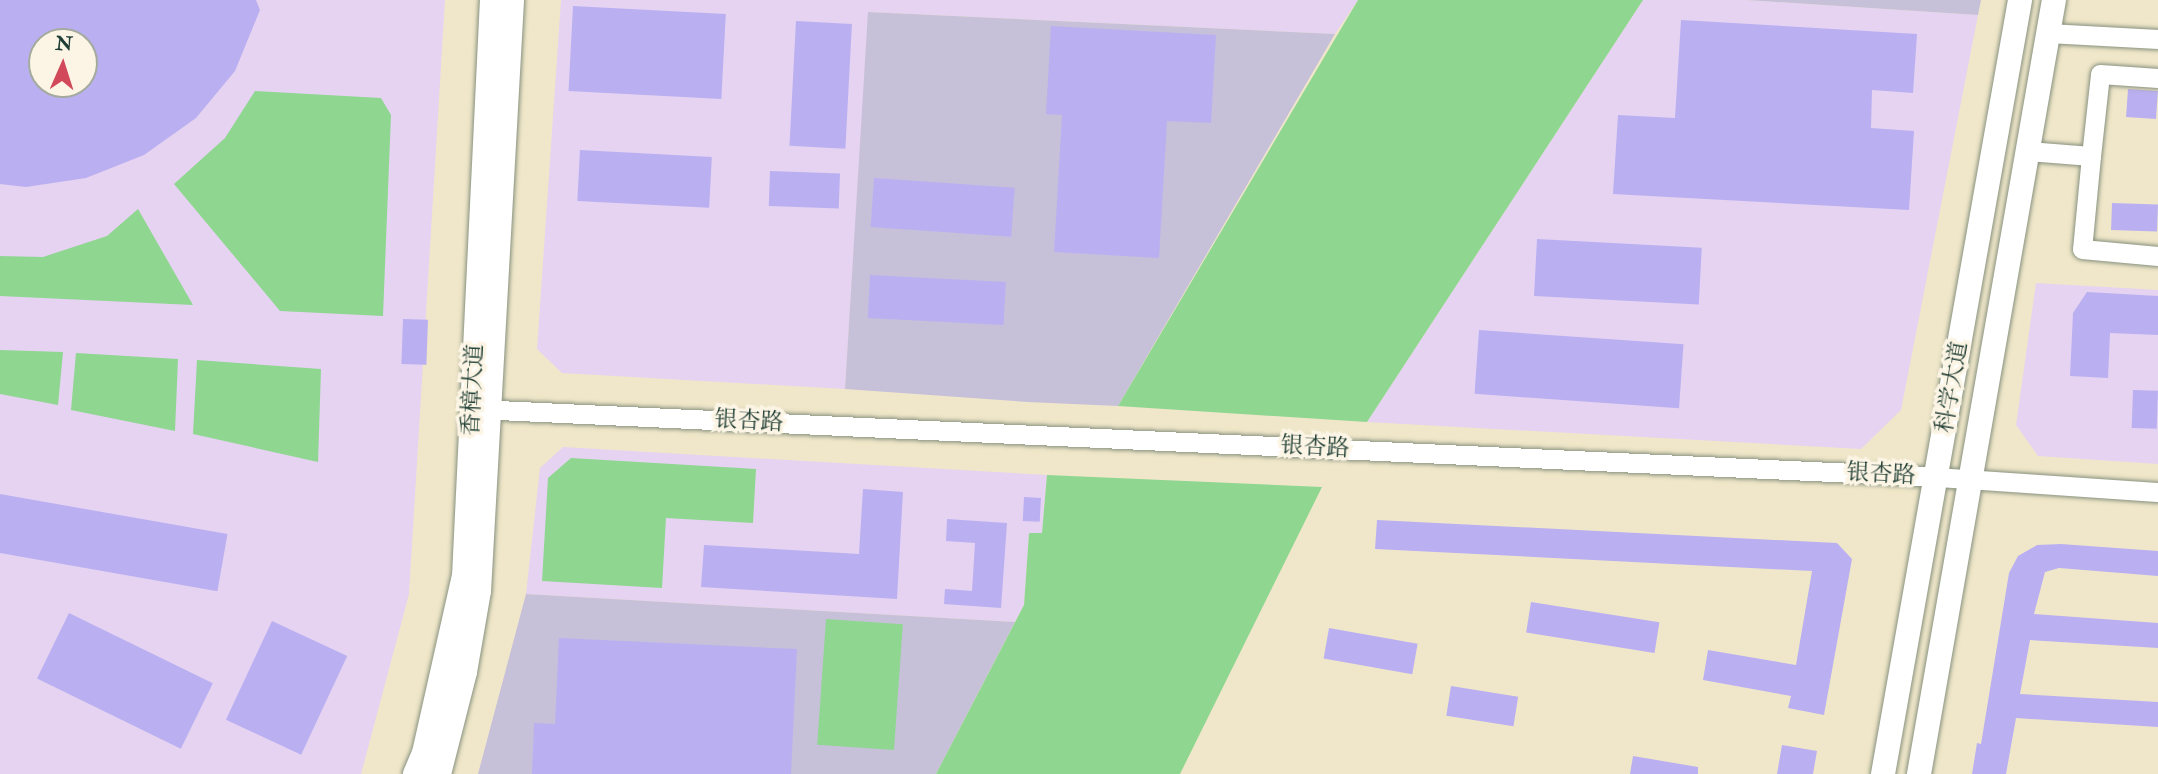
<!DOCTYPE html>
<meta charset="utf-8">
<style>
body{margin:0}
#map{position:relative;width:2158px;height:774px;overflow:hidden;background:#f0e7ca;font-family:"IM FELL Double Pica","Noto Serif SC",serif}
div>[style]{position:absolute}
.built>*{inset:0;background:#e5d3f1}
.industrial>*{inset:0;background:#c7c0d9}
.green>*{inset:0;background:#8fd691;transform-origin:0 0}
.building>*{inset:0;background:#bab0f1;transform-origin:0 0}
.roads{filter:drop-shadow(0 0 2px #88927f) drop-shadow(0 0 2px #88927f)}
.minor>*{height:19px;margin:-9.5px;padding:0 9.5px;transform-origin:9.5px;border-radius:9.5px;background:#fff}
.major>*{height:24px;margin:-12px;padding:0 12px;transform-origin:12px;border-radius:12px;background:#fff}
span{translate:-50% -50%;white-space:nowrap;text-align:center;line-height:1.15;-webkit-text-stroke:7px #fcf5e5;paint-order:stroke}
.street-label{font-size:23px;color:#1f3d34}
.north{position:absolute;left:28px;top:28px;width:70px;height:70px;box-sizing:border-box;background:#fcf5e5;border:2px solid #a4ab9e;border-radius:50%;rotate:3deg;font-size:19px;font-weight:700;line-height:28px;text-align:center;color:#1f3d34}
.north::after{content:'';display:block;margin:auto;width:24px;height:32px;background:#d1495b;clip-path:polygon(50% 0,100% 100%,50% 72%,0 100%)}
</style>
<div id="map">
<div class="built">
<i style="clip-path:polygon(evenodd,0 0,445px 0,409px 594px,361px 774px,0 774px,0 0,42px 42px,84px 42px,84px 84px,42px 84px,42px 42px)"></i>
<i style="clip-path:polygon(561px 0,1358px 0,1335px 34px,869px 12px,845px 389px,562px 373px,537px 349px)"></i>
<i style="clip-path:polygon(1643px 0,1746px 0,1978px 15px,1901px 410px,1861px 449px,1367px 422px)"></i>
<i style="clip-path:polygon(2036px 283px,2158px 290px,2158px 464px,2038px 456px,2016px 425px)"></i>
<i style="clip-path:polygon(563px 447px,1047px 475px,1042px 534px,1029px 534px,1024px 605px,1015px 622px,526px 594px,540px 468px)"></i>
</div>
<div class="industrial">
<i style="clip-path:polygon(1746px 0,1981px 0,1978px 15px)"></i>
<i style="clip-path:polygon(868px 12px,1335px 34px,1118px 406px,1027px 402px,845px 389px)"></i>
<i style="clip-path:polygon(526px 594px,1015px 622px,936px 774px,478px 774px)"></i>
</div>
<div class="green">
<i style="clip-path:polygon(1358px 0,1643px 0,1367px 422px,1118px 406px)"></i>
<i style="clip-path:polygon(255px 91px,381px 98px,391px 115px,383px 316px,280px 311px,174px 184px,225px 138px)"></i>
<i style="clip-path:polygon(138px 209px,193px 305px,0 296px,0 256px,43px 257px,107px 236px)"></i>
<i style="clip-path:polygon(0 350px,63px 352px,58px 405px,0 394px)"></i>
<i style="clip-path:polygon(76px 353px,178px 359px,175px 431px,71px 410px)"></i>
<i style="clip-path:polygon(197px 360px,321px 369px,318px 462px,193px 434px)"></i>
<i style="clip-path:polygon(571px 458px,756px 469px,753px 523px,666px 518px,662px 588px,542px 581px,548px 478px)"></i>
<i style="clip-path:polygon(1047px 475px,1322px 487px,1180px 774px,936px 774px,1024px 605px,1029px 533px,1042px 533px)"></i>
<i style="left:826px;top:619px;width:77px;height:126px;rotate:4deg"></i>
</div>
<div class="building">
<i style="clip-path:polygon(evenodd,0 0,256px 0,260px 10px,235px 71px,196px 118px,144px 155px,86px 178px,26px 187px,0 184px,0 0,42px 42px,84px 42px,84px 84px,42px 84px,42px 42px)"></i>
<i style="left:573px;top:6px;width:153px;height:85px;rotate:3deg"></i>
<i style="clip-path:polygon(1681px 20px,1917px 34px,1913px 93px,1872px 90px,1871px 128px,1914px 131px,1909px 210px,1613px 194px,1618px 115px,1675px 118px)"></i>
<i style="left:796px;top:21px;width:56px;height:125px;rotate:3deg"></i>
<i style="clip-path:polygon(1051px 26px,1216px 35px,1211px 123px,1167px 121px,1159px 258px,1054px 252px,1062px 115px,1046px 114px)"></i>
<i style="left:2128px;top:89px;width:30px;height:28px;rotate:4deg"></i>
<i style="left:580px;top:150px;width:132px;height:51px;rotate:3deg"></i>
<i style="left:770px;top:171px;width:70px;height:35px;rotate:2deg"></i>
<i style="left:874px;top:178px;width:141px;height:49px;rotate:4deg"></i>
<i style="left:2112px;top:203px;width:46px;height:27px;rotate:2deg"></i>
<i style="left:1537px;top:239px;width:165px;height:57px;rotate:3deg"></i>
<i style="left:870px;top:275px;width:136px;height:43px;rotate:3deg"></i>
<i style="clip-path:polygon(2087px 292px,2158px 296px,2158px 335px,2110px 333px,2108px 378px,2070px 376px,2073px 313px)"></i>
<i style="left:403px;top:319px;width:25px;height:45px;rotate:2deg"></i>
<i style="left:1479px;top:330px;width:205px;height:64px;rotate:4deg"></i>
<i style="left:2133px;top:390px;width:25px;height:38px;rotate:2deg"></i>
<i style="clip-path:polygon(863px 489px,903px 492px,897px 599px,701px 587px,704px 545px,859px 554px)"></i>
<i style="left:0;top:494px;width:231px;height:58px;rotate:10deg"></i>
<i style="left:1024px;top:497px;width:17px;height:24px;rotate:3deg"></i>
<i style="clip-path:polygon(947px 519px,1007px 523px,1001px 608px,944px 604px,945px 589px,972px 591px,975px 543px,946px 541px)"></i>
<i style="clip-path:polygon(1377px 520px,1837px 543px,1852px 559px,1824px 715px,1788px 708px,1791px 696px,1703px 680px,1708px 650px,1796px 665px,1812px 571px,1375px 549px)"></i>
<i style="clip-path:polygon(2061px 544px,2158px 551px,2158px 576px,2059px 568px,2045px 572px,2034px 614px,2158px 623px,2158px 648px,2030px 640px,2020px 694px,2158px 702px,2158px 727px,2016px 718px,2006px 774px,1972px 774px,1977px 743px,1981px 744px,2009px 573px,2018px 556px,2037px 545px)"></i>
<i style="left:1531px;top:602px;width:130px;height:31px;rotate:9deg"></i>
<i style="left:69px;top:613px;width:160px;height:73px;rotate:26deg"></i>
<i style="left:272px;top:621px;width:83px;height:109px;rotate:25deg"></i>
<i style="left:1329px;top:628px;width:90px;height:31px;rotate:10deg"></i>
<i style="clip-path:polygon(559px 638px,797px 649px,791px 774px,532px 774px,534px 723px,555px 724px)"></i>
<i style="left:1451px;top:686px;width:68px;height:30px;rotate:9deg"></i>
<i style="clip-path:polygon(1782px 745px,1817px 751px,1813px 774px,1777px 774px)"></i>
<i style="clip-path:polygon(1633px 756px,1698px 767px,1698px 774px,1630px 774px)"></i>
</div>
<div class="roads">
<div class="minor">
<i style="left:2048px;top:33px;width:110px;rotate:3.1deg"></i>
<i style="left:2028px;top:151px;width:63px;rotate:4.5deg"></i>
<i style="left:2091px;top:156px;width:82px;rotate:-83.7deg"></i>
<i style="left:2100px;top:74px;width:58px;rotate:3.9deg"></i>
<i style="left:2091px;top:156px;width:93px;rotate:95.5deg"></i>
<i style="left:2082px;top:249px;width:76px;rotate:5.3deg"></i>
<i style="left:476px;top:409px;width:1463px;rotate:2.66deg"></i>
<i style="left:1937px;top:477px;width:222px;rotate:3.9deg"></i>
</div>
<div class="major">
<i style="left:415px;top:774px;width:23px;rotate:-67deg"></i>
<i style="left:424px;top:753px;width:181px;rotate:-77.3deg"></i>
<i style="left:464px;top:576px;width:577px;rotate:-87.22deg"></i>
<i style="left:439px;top:774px;width:105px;rotate:-75.7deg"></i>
<i style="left:465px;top:672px;width:82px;rotate:-80.2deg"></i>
<i style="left:479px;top:591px;width:592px;rotate:-86.8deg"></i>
<i style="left:1883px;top:774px;width:786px;rotate:-79.96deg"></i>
<i style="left:1919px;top:774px;width:786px;rotate:-80.11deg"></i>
</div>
</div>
<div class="street-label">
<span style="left:1952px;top:387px;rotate:-80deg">科学大道</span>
<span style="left:473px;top:390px;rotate:-87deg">香樟大道</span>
<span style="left:749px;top:421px;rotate:3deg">银杏路</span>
<span style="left:1315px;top:447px;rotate:3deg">银杏路</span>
<span style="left:1881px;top:474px;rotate:3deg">银杏路</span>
</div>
<div class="north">N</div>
</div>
